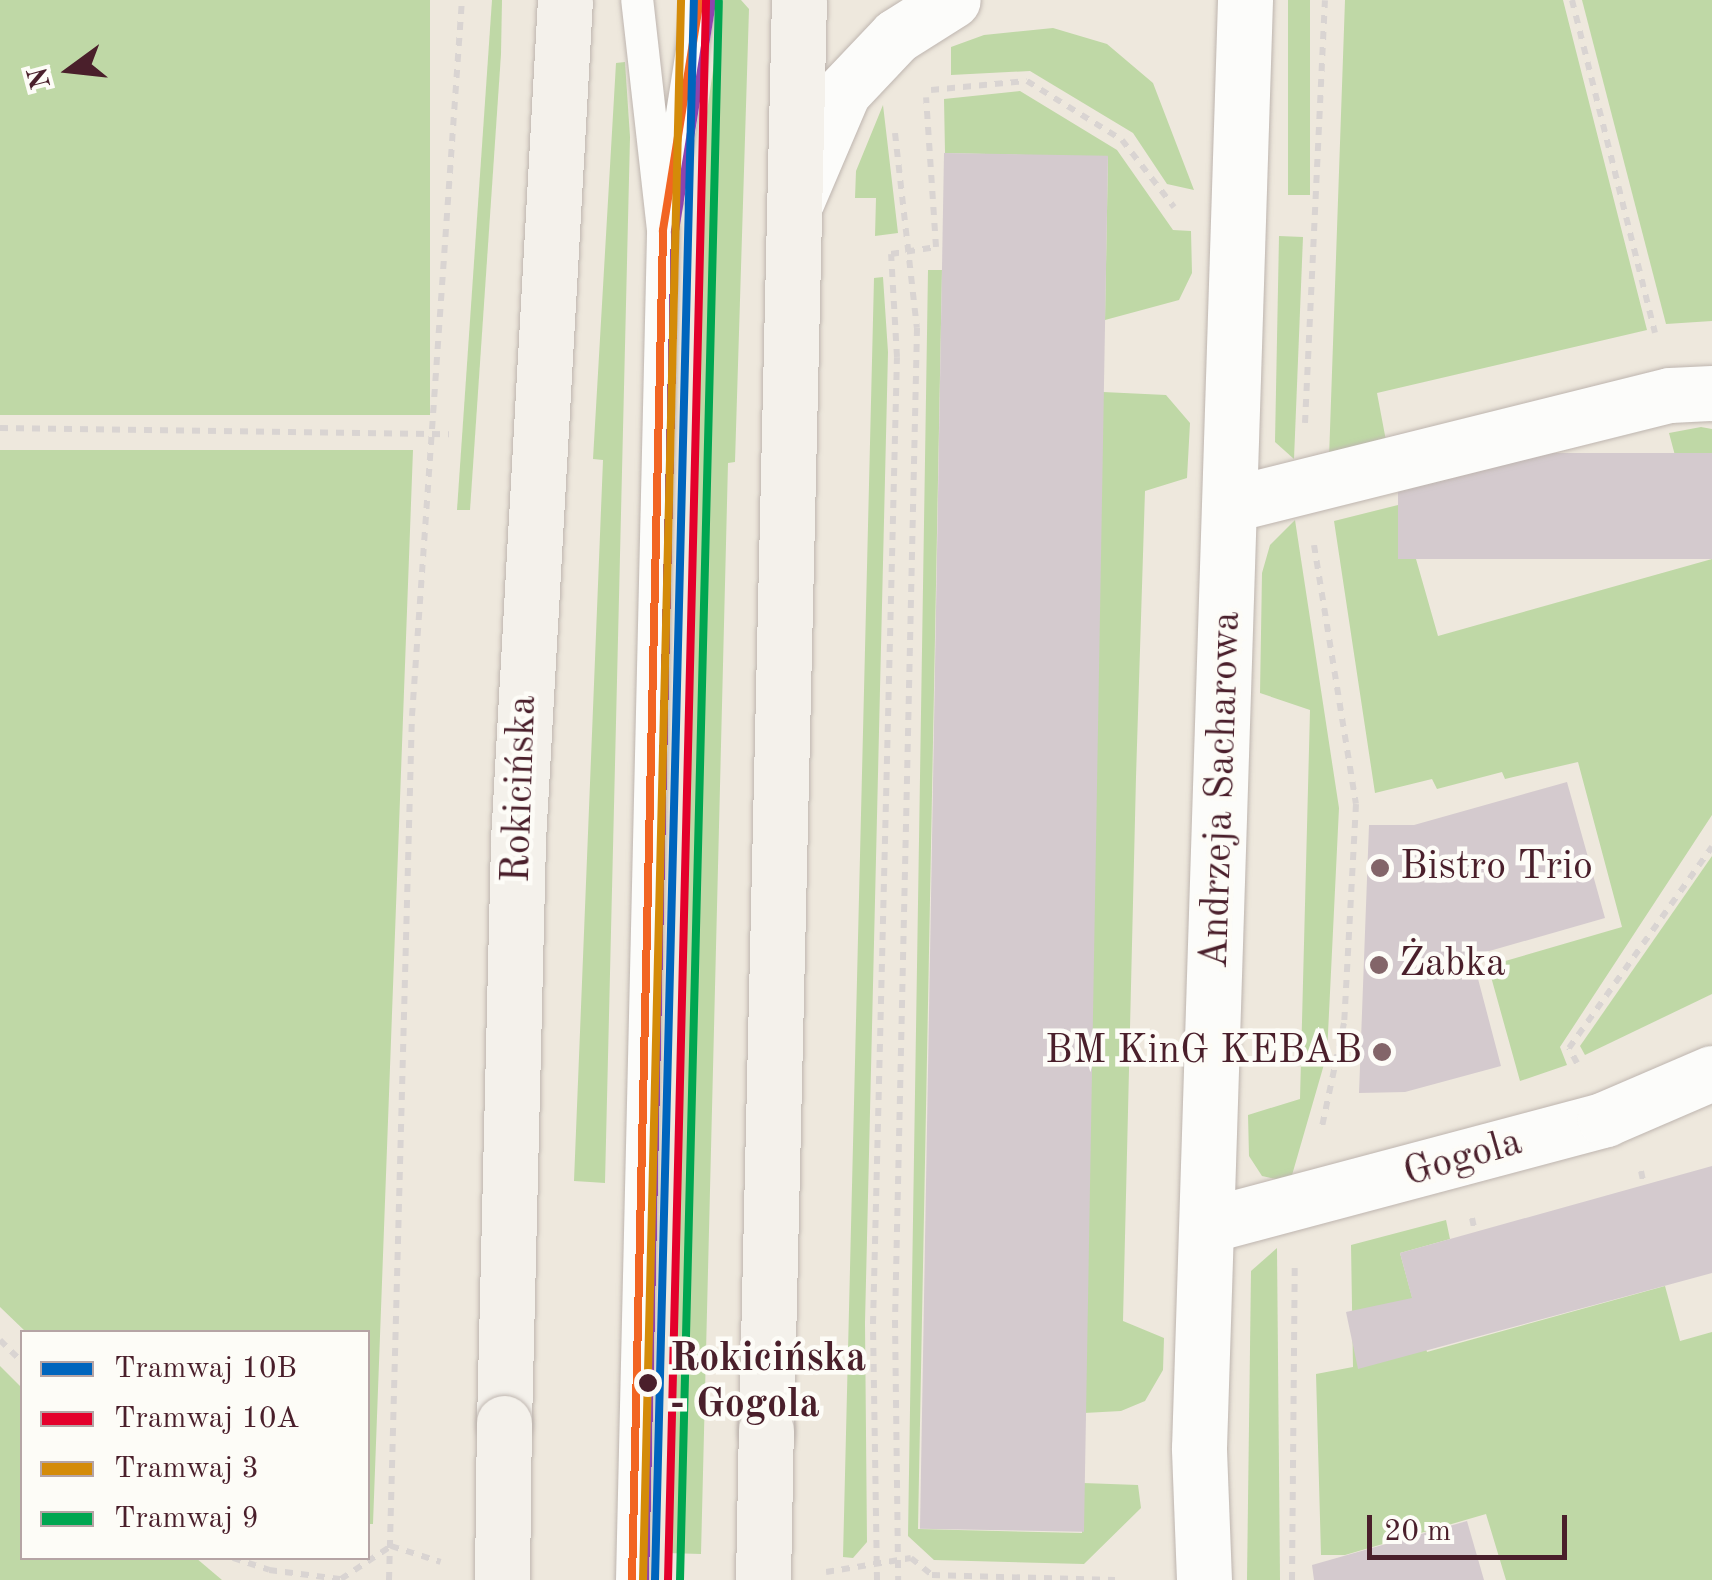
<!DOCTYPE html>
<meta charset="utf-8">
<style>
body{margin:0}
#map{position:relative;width:1712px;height:1580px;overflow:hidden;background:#eee8dd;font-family:"Old Standard TT",serif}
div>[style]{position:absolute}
.green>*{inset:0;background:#bfd8a6;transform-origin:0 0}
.building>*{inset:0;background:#d4cace;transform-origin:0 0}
.path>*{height:6px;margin-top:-3px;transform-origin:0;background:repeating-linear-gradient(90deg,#d9d4d2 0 8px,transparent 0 16px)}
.roads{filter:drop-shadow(0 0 2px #beb5af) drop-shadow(0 0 2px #beb5af)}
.service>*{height:32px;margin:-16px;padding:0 16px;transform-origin:16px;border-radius:16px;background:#fcfcfa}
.minor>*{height:55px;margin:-27.5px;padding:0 27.5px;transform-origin:27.5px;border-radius:27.5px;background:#fcfcfa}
.secondary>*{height:55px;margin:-27.5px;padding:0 27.5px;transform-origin:27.5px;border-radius:27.5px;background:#f4f1eb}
.bridges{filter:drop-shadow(0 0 2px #beb5af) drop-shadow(0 0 2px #beb5af)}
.secondary-bridge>*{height:55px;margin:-27.5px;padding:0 27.5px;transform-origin:27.5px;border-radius:27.5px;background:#f4f1eb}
.bus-1>*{height:8px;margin:-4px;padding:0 4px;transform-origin:4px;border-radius:4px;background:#f26522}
.bus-2>*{height:8px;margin:-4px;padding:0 4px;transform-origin:4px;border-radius:4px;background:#8e44ad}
.tram-1>*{height:8px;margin:-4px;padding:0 4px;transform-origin:4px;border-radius:4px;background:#0065bd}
.tram-2>*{height:8px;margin:-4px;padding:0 4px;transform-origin:4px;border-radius:4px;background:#e4002b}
.tram-3>*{height:8px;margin:-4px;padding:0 4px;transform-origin:4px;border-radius:4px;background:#d48b09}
.tram-4>*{height:8px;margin:-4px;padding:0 4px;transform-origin:4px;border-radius:4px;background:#00a651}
.dots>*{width:28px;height:28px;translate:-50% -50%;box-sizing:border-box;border:5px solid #fdfcf7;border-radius:50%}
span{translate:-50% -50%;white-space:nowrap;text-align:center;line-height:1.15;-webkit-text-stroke:9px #fdfcf7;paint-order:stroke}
.street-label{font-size:40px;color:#4a1f2b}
.poi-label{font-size:40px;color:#4a1f2b}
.left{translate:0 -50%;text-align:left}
.right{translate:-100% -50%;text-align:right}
.stop-label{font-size:40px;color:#4a1f2b;font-weight:700}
.legend{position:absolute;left:20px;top:1330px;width:350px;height:230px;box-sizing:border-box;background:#fdfcf7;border:2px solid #b5a4a5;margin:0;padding:12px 18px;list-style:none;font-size:30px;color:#4a1f2b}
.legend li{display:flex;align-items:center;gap:20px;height:50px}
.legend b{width:50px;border:2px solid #b5a4a5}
.north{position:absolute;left:20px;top:20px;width:100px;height:100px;-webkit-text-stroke:8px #fdfcf7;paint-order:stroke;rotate:255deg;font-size:28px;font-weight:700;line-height:40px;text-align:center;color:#4a1f2b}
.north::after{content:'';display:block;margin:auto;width:35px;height:45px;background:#4a1f2b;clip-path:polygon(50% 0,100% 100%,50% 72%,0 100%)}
.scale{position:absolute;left:1367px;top:1515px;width:200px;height:45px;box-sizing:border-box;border:5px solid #4a1f2b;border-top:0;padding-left:12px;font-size:30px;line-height:35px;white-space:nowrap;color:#4a1f2b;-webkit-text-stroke:8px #fdfcf7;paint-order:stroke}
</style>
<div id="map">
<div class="green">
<i style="left:0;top:0;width:430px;height:415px"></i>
<i style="clip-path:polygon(492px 0,502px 0,501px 54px,470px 510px,457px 510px)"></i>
<i style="clip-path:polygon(723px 0,741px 0,749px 9px,735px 462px,728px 463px,701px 1554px,667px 1553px,702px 147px)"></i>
<i style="left:1288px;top:0;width:22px;height:195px"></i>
<i style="clip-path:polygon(1345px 0,1563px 0,1647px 330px,1377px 393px,1387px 446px,1329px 458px)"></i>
<i style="clip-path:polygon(1582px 0,1712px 0,1712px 321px,1666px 324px)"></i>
<i style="clip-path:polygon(1053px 28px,1107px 44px,1153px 83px,1194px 190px,1167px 184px,1133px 133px,1030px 71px,951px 75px,951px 47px,984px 35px)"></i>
<i style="clip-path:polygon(625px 62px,630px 137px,605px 1183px,590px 1182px,574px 1181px,603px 460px,593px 459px,616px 63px)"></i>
<i style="clip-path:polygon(1020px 91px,1117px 150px,1173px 230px,1191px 231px,1192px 273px,1179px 300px,1105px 320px,1108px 157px,945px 153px,944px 99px)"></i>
<i style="clip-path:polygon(883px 105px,898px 233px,875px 236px,876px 198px,855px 198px,856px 171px)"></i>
<i style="clip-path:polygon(1279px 236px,1303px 237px,1294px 459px,1275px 442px)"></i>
<i style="clip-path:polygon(928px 270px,942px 270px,918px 1529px,1082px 1533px,1083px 1483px,1138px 1485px,1141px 1508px,1084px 1564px,934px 1560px,908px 1536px)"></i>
<i style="clip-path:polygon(883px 277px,888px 352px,865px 1323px,867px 1542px,853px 1558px,843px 1557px,874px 278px)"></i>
<i style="clip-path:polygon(1103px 392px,1166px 395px,1190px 423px,1187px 478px,1145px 491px,1136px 777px,1123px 1321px,1164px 1338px,1163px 1370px,1145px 1401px,1121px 1411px,1084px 1413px)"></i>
<i style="clip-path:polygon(1701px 427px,1712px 429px,1712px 453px,1677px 463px,1669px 433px)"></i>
<i style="clip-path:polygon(0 450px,413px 450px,373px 1524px,368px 1524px,368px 1332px,26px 1332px,0 1307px)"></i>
<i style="clip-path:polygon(1454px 491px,1463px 523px,1410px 538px,1438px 636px,1712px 559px,1712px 815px,1560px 1047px,1567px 1065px,1520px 1081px,1488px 966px,1622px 927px,1578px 762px,1505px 779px,1502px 772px,1437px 789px,1432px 779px,1375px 793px,1334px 521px)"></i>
<i style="clip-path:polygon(1295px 520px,1339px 808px,1327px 1054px,1290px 1182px,1262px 1176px,1249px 1156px,1248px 1115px,1300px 1099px,1310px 710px,1260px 693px,1262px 573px,1270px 545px)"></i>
<i style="clip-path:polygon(1712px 856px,1712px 994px,1585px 1055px,1580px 1046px)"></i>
<i style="clip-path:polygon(1446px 1220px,1450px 1239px,1400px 1253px,1427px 1352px,1665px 1286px,1680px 1341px,1712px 1332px,1712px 1580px,1506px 1580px,1486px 1514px,1345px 1555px,1321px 1555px,1316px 1374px,1353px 1367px,1351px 1245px)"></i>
<i style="clip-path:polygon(1277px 1248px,1280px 1580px,1247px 1580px,1251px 1271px)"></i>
<i style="clip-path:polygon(0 1366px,22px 1388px,22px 1558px,196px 1558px,222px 1580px,0 1580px)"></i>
</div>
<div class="building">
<i style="left:944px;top:153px;width:164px;height:1376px;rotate:1deg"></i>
<i style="left:1712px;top:453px;width:106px;height:314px;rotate:90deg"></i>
<i style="clip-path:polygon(1567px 782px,1605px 918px,1472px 956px,1501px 1066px,1405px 1092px,1359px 1093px,1369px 825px,1414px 825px)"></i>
<i style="clip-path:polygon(1712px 1166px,1712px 1273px,1358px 1369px,1346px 1312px,1412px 1298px,1400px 1253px)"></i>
<i style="clip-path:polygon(1467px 1521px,1484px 1580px,1314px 1580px,1312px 1565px)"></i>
</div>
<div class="path">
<i style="left:1572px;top:0;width:343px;rotate:76deg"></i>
<i style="left:931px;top:90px;width:96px;rotate:-5.4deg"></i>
<i style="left:1027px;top:81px;width:112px;rotate:31.8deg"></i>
<i style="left:1122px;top:140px;width:85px;rotate:52.2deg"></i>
<i style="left:895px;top:133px;width:196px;rotate:83.6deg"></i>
<i style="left:917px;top:328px;width:992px;rotate:91.27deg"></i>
<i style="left:895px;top:1320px;width:260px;rotate:89.3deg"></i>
<i style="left:1305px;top:423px;width:423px;rotate:-87.3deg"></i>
<i style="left:0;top:428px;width:449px;rotate:0.8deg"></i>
<i style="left:1314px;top:545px;width:262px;rotate:80.8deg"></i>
<i style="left:1356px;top:804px;width:219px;rotate:93.1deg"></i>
<i style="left:1344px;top:1023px;width:110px;rotate:102deg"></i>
<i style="left:1577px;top:1063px;width:17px;rotate:-118deg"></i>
<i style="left:1569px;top:1048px;width:247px;rotate:-54.6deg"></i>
<i style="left:1641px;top:1171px;width:14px;rotate:78deg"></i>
<i style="left:1472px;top:1218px;width:14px;rotate:78deg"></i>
<i style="left:0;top:1340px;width:31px;rotate:45deg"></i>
<i style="left:233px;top:1558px;width:38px;rotate:18deg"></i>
<i style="left:269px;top:1570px;width:79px;rotate:7.3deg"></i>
<i style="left:826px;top:1572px;width:86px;rotate:-9.4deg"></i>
<i style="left:911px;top:1558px;width:27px;rotate:39deg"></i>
<i style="left:932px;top:1575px;width:183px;rotate:1.6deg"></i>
<i style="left:341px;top:1579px;width:60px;rotate:-33.4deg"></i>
<i style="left:391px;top:1546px;width:52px;rotate:17.7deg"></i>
<i style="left:389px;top:1580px;width:864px;rotate:-88.48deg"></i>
<i style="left:412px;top:716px;width:718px;rotate:-86.01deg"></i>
<i style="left:877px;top:1580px;width:256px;rotate:-90.9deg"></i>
<i style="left:873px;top:1324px;width:967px;rotate:-88.58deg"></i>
<i style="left:897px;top:357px;width:103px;rotate:-93.3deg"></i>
<i style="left:891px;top:254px;width:46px;rotate:-8.8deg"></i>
<i style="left:936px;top:247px;width:150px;rotate:-93.8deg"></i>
<i style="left:1292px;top:1580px;width:314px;rotate:-89.5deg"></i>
</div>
<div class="roads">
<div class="service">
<i style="left:669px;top:196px;width:198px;rotate:-81deg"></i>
<i style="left:632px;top:1580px;width:1350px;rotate:-88.68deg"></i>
<i style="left:663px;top:230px;width:231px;rotate:-96.4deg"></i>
</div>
<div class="minor">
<i style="left:797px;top:200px;width:117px;rotate:-66.9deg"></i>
<i style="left:843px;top:92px;width:77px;rotate:-46.6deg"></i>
<i style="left:896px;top:36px;width:67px;rotate:-32.3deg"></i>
<i style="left:1232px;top:504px;width:451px;rotate:-14deg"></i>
<i style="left:1670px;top:395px;width:42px;rotate:-2.7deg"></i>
<i style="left:1208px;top:1225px;width:411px;rotate:-14.9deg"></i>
<i style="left:1605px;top:1119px;width:116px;rotate:-23.3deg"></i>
<i style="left:1204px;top:1580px;width:132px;rotate:-92.2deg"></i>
<i style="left:1199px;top:1448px;width:1449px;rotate:-88.18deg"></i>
</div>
<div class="secondary">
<i style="left:504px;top:1423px;width:583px;rotate:-88.62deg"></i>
<i style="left:518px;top:840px;width:841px;rotate:-86.8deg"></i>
<i style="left:766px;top:1430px;width:1430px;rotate:-88.68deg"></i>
</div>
</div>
<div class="bridges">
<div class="secondary-bridge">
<i style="left:502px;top:1580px;width:157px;rotate:-89.3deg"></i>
<i style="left:763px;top:1580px;width:150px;rotate:-88.9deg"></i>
</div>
</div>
<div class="bus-1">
<i style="left:632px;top:1580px;width:1350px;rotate:-88.68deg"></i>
<i style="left:663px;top:230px;width:233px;rotate:-80.9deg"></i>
</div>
<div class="bus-2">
<i style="left:645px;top:1580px;width:1349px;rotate:-88.73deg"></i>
<i style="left:675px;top:231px;width:232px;rotate:-80.8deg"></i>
</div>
<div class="tram-1">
<i style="left:655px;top:1580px;width:1580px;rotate:-88.59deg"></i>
</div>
<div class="tram-2">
<i style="left:668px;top:1580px;width:1580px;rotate:-88.62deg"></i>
</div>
<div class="tram-3">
<i style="left:643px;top:1580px;width:1580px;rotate:-88.62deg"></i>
</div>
<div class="tram-4">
<i style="left:680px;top:1580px;width:1579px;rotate:-88.59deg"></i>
</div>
<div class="dots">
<i style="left:1380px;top:868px;background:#836569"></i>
<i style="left:1379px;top:965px;background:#836569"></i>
<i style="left:1382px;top:1052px;background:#836569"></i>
<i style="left:648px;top:1383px;background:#4a1f2b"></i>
</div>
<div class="street-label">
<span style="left:521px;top:789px;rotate:-88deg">Rokicińska</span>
<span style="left:1222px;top:790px;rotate:-88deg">Andrzeja Sacharowa</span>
<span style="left:1463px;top:1159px;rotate:-16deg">Gogola</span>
</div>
<div class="poi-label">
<span class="left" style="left:1400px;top:868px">Bistro Trio</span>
<span class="left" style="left:1399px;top:965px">Żabka</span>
<span class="right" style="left:1362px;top:1052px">BM KinG KEBAB</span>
</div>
<div class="stop-label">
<span class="left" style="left:670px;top:1383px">Rokicińska<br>- Gogola</span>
</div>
<ul class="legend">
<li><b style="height:12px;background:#0065bd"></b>Tramwaj 10B</li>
<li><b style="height:12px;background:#e4002b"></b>Tramwaj 10A</li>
<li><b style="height:12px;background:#d48b09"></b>Tramwaj 3</li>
<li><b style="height:12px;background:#00a651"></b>Tramwaj 9</li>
</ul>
<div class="north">N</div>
<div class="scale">20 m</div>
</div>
